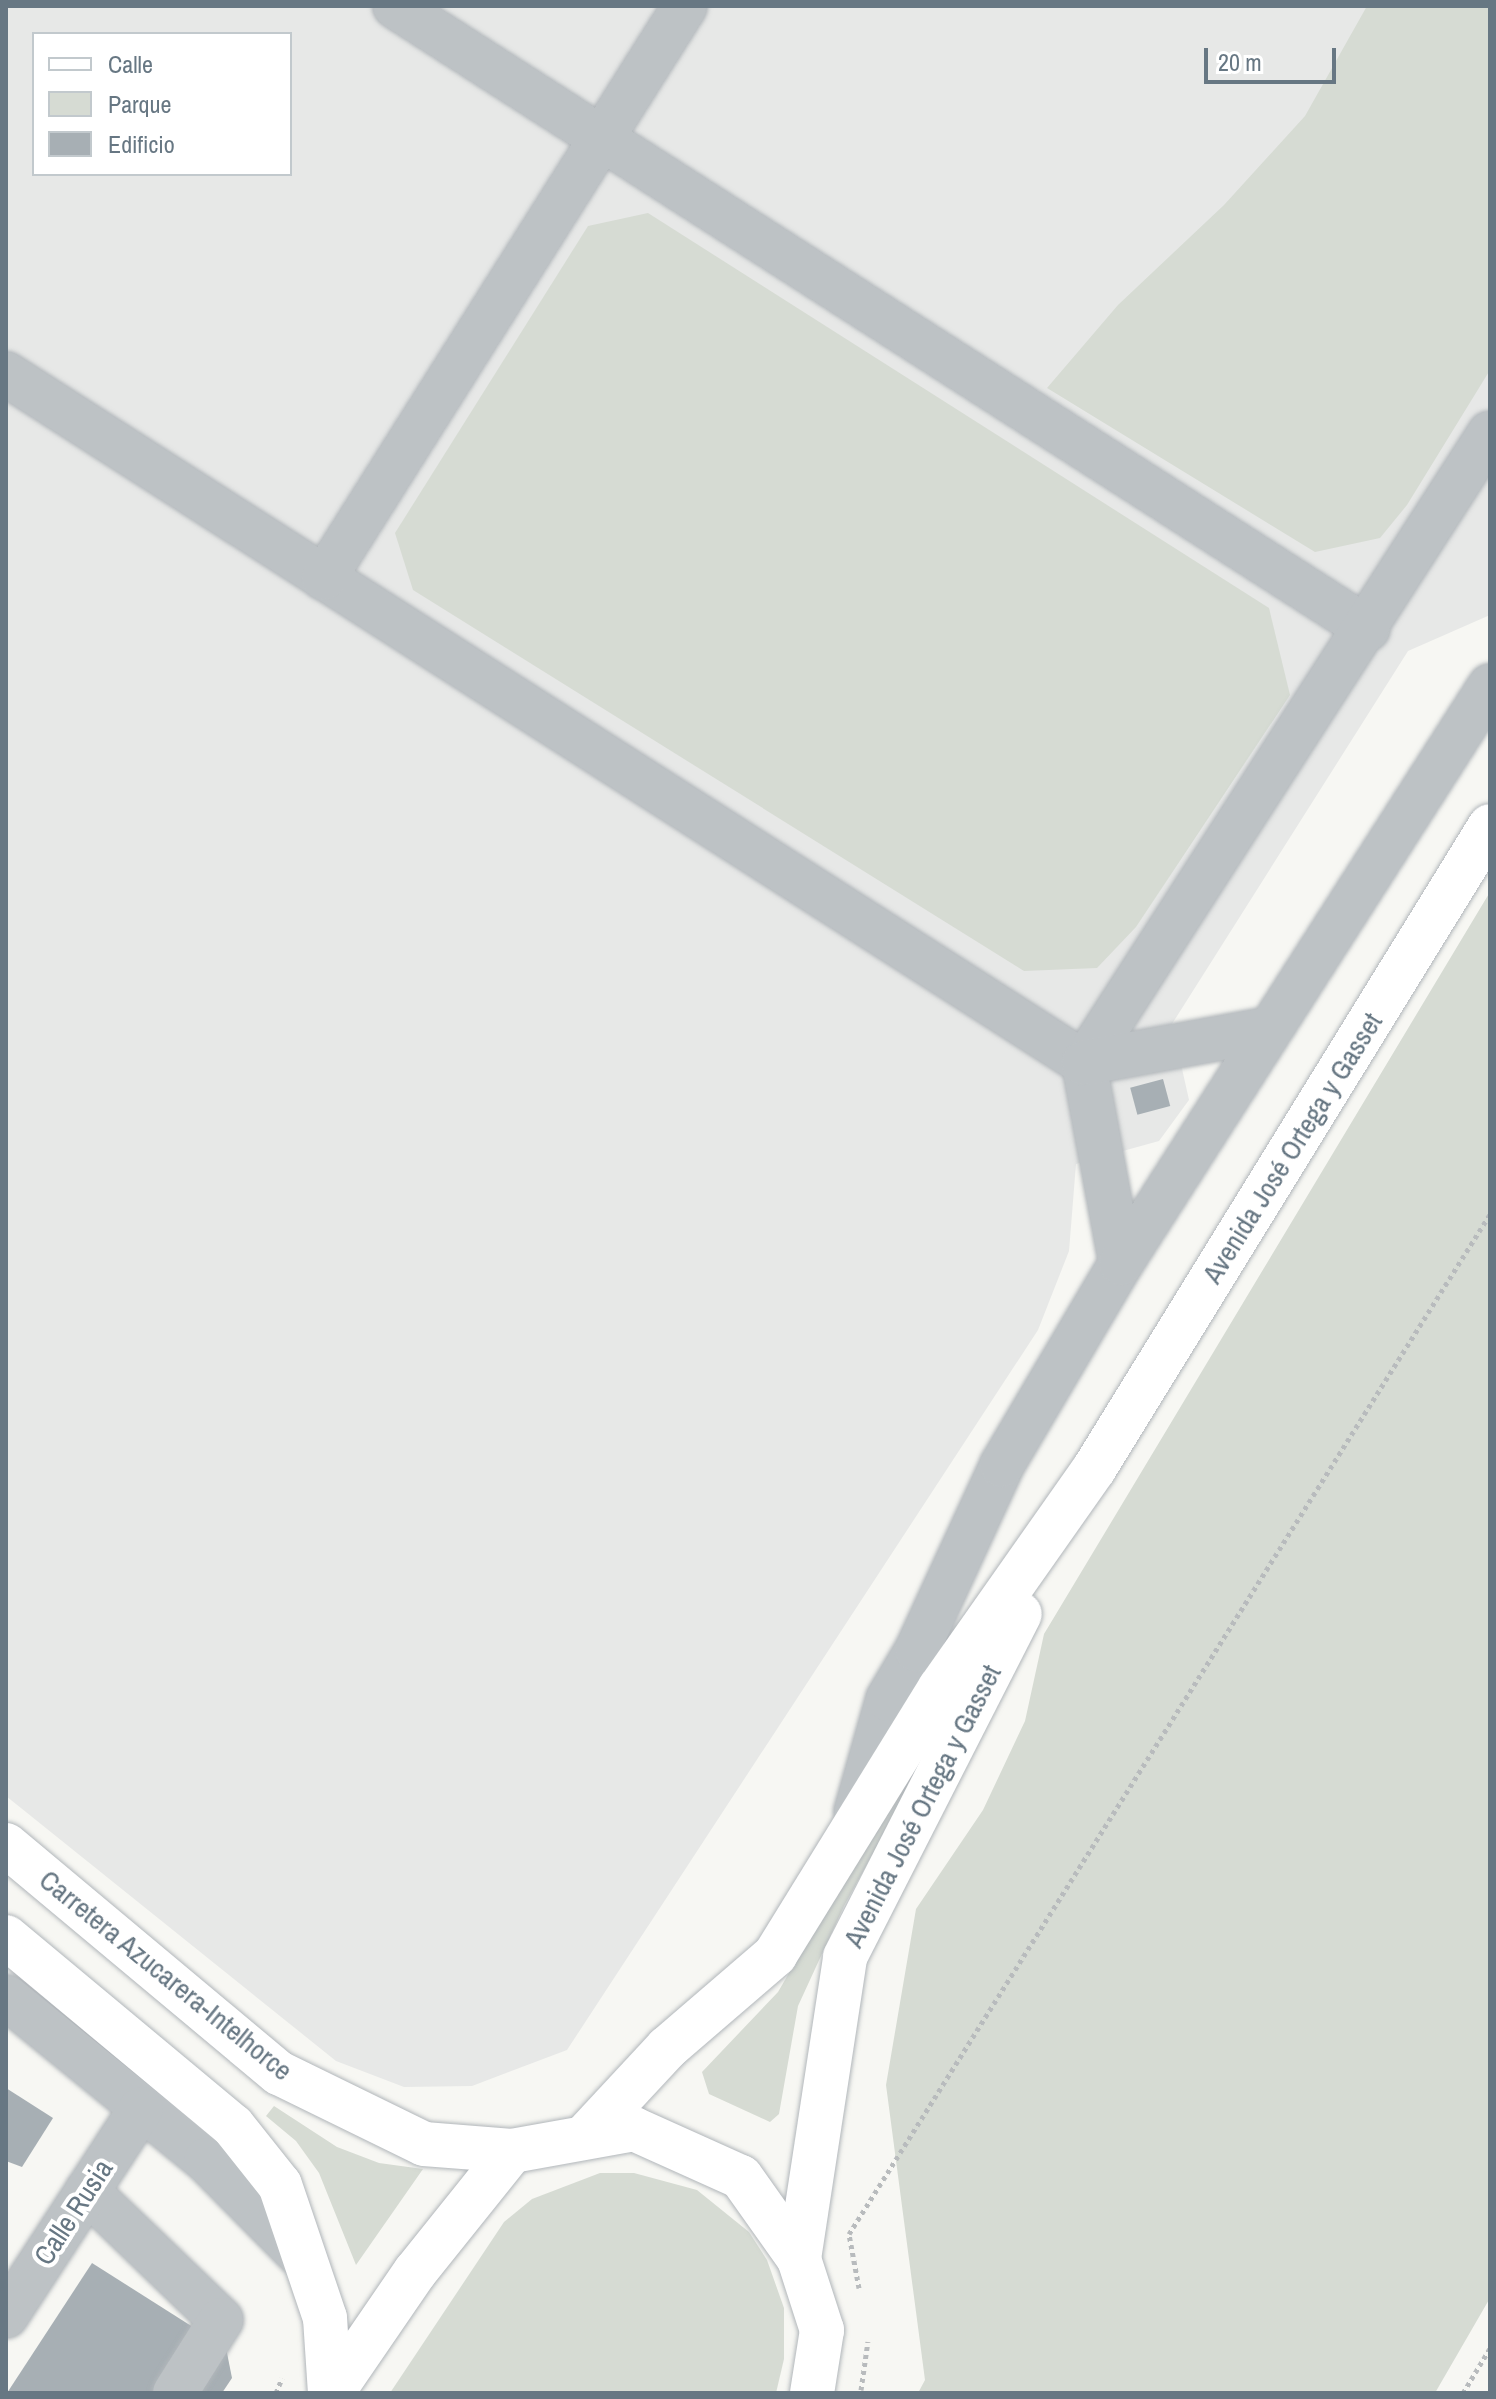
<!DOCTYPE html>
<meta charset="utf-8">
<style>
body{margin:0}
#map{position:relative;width:1496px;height:2399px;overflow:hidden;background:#f7f7f3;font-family:"Archivo Narrow",sans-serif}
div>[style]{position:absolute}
.built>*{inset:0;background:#e7e8e7}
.green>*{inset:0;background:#d6dbd3}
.building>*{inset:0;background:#a7afb4;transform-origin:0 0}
.path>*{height:5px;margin-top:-2.5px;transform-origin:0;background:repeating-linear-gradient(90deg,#b8bbbd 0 4px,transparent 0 8px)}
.roads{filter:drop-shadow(0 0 2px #b1b6ba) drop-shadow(0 0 2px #b1b6ba)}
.minor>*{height:44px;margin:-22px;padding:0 22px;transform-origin:22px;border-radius:22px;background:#bdc2c5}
.major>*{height:44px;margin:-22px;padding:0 22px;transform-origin:22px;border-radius:22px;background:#fff}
span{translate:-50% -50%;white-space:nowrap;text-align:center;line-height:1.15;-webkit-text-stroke:8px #fff;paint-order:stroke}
.street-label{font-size:28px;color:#677783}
.frame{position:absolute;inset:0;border:8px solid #677783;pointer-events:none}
.legend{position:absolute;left:32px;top:32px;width:260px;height:144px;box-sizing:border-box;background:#fff;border:2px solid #c2c9cd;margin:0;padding:10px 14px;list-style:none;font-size:24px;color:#677783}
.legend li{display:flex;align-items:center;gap:16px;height:40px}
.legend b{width:40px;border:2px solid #c2c9cd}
.scale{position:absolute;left:1204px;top:48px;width:132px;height:36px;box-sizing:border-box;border:4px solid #677783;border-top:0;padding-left:10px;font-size:24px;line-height:28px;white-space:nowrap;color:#677783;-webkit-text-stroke:6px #fff;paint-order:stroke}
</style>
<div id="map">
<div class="built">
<i style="clip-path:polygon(evenodd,6px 6px,1490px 6px,1490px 615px,1408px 651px,1172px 1024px,1189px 1100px,1159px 1141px,1076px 1164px,1069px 1251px,1038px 1330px,567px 2050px,472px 2086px,404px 2087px,336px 2061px,6px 1796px,6px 6px,34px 34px,290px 34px,290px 174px,34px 174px,34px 34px)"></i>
</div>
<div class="green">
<i style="clip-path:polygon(1367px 6px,1490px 6px,1490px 370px,1407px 505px,1380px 538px,1315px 552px,1047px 388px,1118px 305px,1224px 205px,1305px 116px)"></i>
<i style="clip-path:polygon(648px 213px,1269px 608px,1290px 695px,1136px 927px,1097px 968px,1024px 971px,413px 590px,395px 533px,588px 226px)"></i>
<i style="clip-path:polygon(1490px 892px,1490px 2298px,1435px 2393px,918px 2393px,925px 2380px,886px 2085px,916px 1909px,983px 1810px,1025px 1721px,1044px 1634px)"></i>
<i style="clip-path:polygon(923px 1741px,932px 1746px,844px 1906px,798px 2006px,779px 2114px,770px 2122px,709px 2094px,702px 2072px,778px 1992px)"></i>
<i style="clip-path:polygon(274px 2106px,337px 2147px,379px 2163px,423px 2169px,356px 2265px,319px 2173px,296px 2141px,266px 2116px)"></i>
<i style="clip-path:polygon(600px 2173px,634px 2173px,697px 2190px,749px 2232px,767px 2260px,784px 2308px,784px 2359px,776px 2393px,390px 2393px,504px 2222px,532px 2199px)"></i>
</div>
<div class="building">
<i style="left:1163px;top:1079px;width:28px;height:34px;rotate:75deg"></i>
<i style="clip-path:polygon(6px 2088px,53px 2118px,22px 2167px,6px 2161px)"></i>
<i style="clip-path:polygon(92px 2263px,226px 2348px,232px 2378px,222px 2393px,7px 2393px)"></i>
</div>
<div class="path">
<i style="left:859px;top:2288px;width:55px;rotate:-100.5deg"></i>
<i style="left:849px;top:2234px;width:1205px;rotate:-57.85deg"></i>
<i style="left:861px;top:2390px;width:49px;rotate:-81.9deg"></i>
<i style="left:276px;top:2393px;width:16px;rotate:-68deg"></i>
<i style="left:1463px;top:2393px;width:52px;rotate:-59deg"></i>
</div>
<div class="roads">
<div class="minor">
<i style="left:395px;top:6px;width:1155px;rotate:32.63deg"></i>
<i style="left:6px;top:374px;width:1279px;rotate:32.58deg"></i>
<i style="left:1084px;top:1063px;width:749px;rotate:-57.2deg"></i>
<i style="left:324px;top:578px;width:676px;rotate:-57.74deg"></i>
<i style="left:1121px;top:1263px;width:203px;rotate:-100.5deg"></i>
<i style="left:1084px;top:1063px;width:188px;rotate:-10.4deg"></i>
<i style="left:856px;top:1812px;width:117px;rotate:-74.2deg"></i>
<i style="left:888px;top:1699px;width:57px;rotate:-59.4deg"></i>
<i style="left:917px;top:1650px;width:204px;rotate:-65.3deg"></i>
<i style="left:1002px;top:1465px;width:234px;rotate:-59.5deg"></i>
<i style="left:1121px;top:1263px;width:685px;rotate:-57.4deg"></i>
<i style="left:6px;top:1997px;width:258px;rotate:39.2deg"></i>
<i style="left:206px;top:2160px;width:138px;rotate:45.3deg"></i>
<i style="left:87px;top:2191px;width:186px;rotate:43.9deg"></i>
<i style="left:221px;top:2320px;width:86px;rotate:122.2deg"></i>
<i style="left:6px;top:2316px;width:247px;rotate:-56.9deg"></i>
</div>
<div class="major">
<i style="left:6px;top:1845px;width:356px;rotate:39.9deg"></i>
<i style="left:279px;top:2073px;width:161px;rotate:26.1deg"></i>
<i style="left:424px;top:2144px;width:88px;rotate:4.5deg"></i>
<i style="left:512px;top:2151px;width:124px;rotate:-10.2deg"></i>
<i style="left:634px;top:2129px;width:117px;rotate:24.2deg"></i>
<i style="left:741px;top:2177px;width:100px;rotate:54.7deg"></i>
<i style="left:799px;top:2259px;width:75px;rotate:72.1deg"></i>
<i style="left:822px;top:2330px;width:64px;rotate:99deg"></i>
<i style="left:6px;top:1937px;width:295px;rotate:39.8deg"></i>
<i style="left:233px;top:2126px;width:75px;rotate:51.5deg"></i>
<i style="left:280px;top:2185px;width:140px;rotate:71.3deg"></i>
<i style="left:325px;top:2318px;width:75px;rotate:86.2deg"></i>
<i style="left:588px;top:2133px;width:116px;rotate:-47.1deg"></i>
<i style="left:667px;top:2048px;width:143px;rotate:-40.7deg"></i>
<i style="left:775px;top:1955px;width:314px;rotate:-58.3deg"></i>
<i style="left:940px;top:1688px;width:268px;rotate:-54.9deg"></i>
<i style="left:1094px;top:1469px;width:755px;rotate:-58.37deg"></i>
<i style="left:799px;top:2259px;width:305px;rotate:-81.3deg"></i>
<i style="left:845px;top:1957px;width:385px;rotate:-63deg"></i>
<i style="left:332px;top:2393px;width:147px;rotate:-55.6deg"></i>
<i style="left:415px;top:2272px;width:155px;rotate:-51.3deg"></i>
</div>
</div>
<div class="street-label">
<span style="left:1292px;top:1148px;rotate:-58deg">Avenida José Ortega y Gasset</span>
<span style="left:922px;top:1806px;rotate:-63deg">Avenida José Ortega y Gasset</span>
<span style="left:166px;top:1975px;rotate:39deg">Carretera Azucarera-Intelhorce</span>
<span style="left:73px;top:2212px;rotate:-57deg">Calle Rusia</span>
</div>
<div class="frame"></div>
<ul class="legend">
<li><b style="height:10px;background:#fff"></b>Calle</li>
<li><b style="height:22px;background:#d6dbd3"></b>Parque</li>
<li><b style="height:22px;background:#a7afb4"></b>Edificio</li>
</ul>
<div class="scale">20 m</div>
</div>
